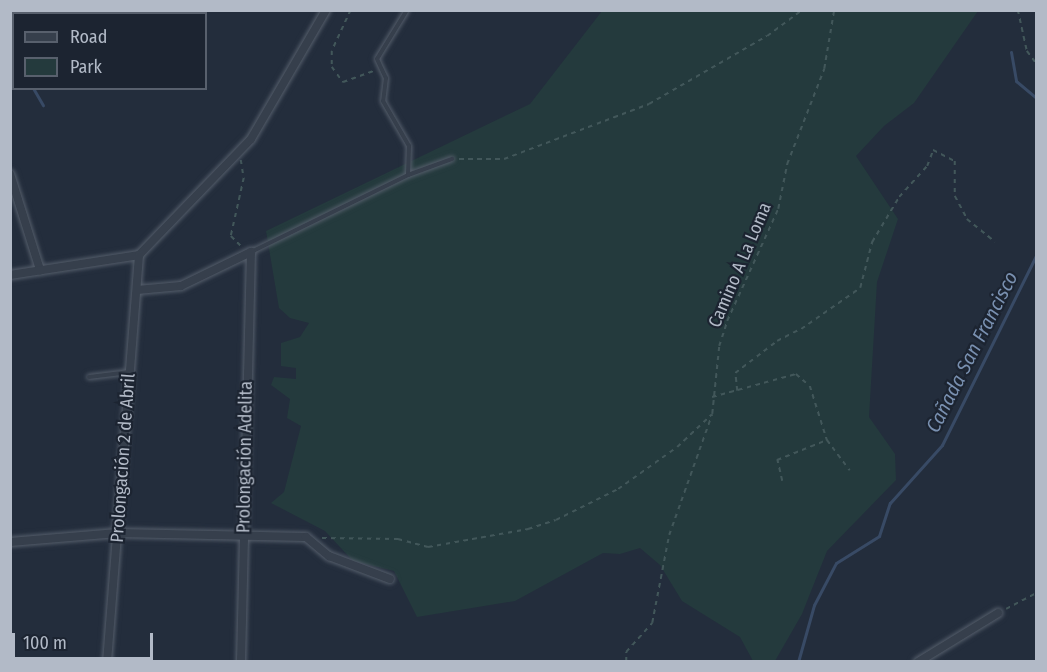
<!DOCTYPE html>
<meta charset="utf-8">
<style>
body{margin:0}
#map{position:relative;width:1047px;height:672px;overflow:hidden;background:#232d3c;font-family:"Fira Sans Condensed",sans-serif}
div>[style]{position:absolute}
.green>*{inset:0;background:#243a3d}
.stream>*{height:3px;margin:-1.5px;padding:0 1.5px;transform-origin:1.5px;border-radius:1.5px;background:#384a65}
.path>*{height:1.5px;margin-top:-0.75px;transform-origin:0;background:repeating-linear-gradient(90deg,#42575a 0 4.5px,transparent 0 9px)}
.roads{filter:drop-shadow(0 0 2px #545d6a) drop-shadow(0 0 2px #545d6a)}
.service>*{height:4px;margin:-2px;padding:0 2px;transform-origin:2px;border-radius:2px;background:#363f4c}
.minor>*{height:8px;margin:-4px;padding:0 4px;transform-origin:4px;border-radius:4px;background:#363f4c}
span{translate:-50% -50%;white-space:nowrap;text-align:center;line-height:1.15;-webkit-text-stroke:4.5px #1c2431;paint-order:stroke}
.street-label{font-size:18px;color:#b2bac7}
.water-label{font-size:20px;color:#7990b0;font-style:italic}
.frame{position:absolute;inset:0;border:12px solid #b2bac7;pointer-events:none}
.legend{position:absolute;left:12px;top:12px;width:195px;height:78px;box-sizing:border-box;background:#1c2431;border:2px solid #58606d;margin:0;padding:8px 10px;list-style:none;font-size:18px;color:#b2bac7}
.legend li{display:flex;align-items:center;gap:12px;height:30px}
.legend b{width:30px;border:2px solid #58606d}
.scale{position:absolute;left:12px;top:633px;width:141px;height:27px;box-sizing:border-box;border:3px solid #b2bac7;border-top:0;padding-left:8px;font-size:18px;line-height:21px;white-space:nowrap;color:#b2bac7;-webkit-text-stroke:4px #1c2431;paint-order:stroke}
</style>
<div id="map">
<div class="green">
<i style="clip-path:polygon(602px 11px,978px 11px,914px 103px,884px 126px,856px 156px,898px 219px,877px 282px,869px 417px,895px 454px,896px 480px,827px 551px,802px 614px,775px 661px,753px 661px,740px 637px,682px 601px,660px 565px,640px 548px,620px 554px,603px 553px,515px 601px,417px 617px,394px 571px,353px 561px,325px 531px,271px 503px,284px 492px,301px 426px,287px 418px,290px 399px,271px 385px,274px 377px,296px 379px,296px 368px,281px 366px,281px 343px,300px 337px,309px 323px,290px 318px,279px 308px,266px 231px,530px 104px)"></i>
</div>
<div class="stream">
<i style="left:1011px;top:52px;width:29px;rotate:80deg"></i>
<i style="left:1016px;top:81px;width:26px;rotate:40deg"></i>
<i style="left:1036px;top:98px;width:17px;rotate:90deg"></i>
<i style="left:10px;top:66px;width:5px;rotate:37deg"></i>
<i style="left:33px;top:88px;width:20px;rotate:60deg"></i>
<i style="left:798px;top:662px;width:59px;rotate:-74.3deg"></i>
<i style="left:814px;top:605px;width:47px;rotate:-62.4deg"></i>
<i style="left:836px;top:563px;width:51px;rotate:-32.1deg"></i>
<i style="left:879px;top:536px;width:35px;rotate:-72deg"></i>
<i style="left:890px;top:503px;width:78px;rotate:-48.1deg"></i>
<i style="left:942px;top:445px;width:211px;rotate:-63.6deg"></i>
</div>
<div class="path">
<i style="left:351px;top:10px;width:45px;rotate:114.9deg"></i>
<i style="left:332px;top:51px;width:16px;rotate:90deg"></i>
<i style="left:332px;top:67px;width:19px;rotate:54deg"></i>
<i style="left:343px;top:82px;width:33px;rotate:-20deg"></i>
<i style="left:980px;top:10px;width:3px"></i>
<i style="left:1018px;top:10px;width:42px;rotate:77.6deg"></i>
<i style="left:1027px;top:51px;width:15px;rotate:53deg"></i>
<i style="left:459px;top:159px;width:45px"></i>
<i style="left:504px;top:159px;width:155px;rotate:-20.8deg"></i>
<i style="left:649px;top:104px;width:136px;rotate:-30deg"></i>
<i style="left:767px;top:36px;width:44px;rotate:-36.6deg"></i>
<i style="left:241px;top:160px;width:18px;rotate:81deg"></i>
<i style="left:244px;top:178px;width:59px;rotate:102.6deg"></i>
<i style="left:231px;top:236px;width:16px;rotate:45deg"></i>
<i style="left:737px;top:391px;width:18px;rotate:-96deg"></i>
<i style="left:735px;top:373px;width:53px;rotate:-37.3deg"></i>
<i style="left:777px;top:341px;width:27px;rotate:-27deg"></i>
<i style="left:801px;top:329px;width:72px;rotate:-34.8deg"></i>
<i style="left:860px;top:288px;width:48px;rotate:-75.4deg"></i>
<i style="left:872px;top:242px;width:52px;rotate:-59deg"></i>
<i style="left:899px;top:197px;width:42px;rotate:-47.9deg"></i>
<i style="left:927px;top:166px;width:17px;rotate:-69deg"></i>
<i style="left:933px;top:150px;width:25px;rotate:27deg"></i>
<i style="left:955px;top:161px;width:35px;rotate:90deg"></i>
<i style="left:955px;top:196px;width:26px;rotate:62deg"></i>
<i style="left:967px;top:219px;width:36px;rotate:39deg"></i>
<i style="left:712px;top:397px;width:87px;rotate:-15.3deg"></i>
<i style="left:796px;top:374px;width:18px;rotate:41deg"></i>
<i style="left:810px;top:386px;width:57px;rotate:72.5deg"></i>
<i style="left:827px;top:440px;width:38px;rotate:53deg"></i>
<i style="left:782px;top:481px;width:22px;rotate:-103deg"></i>
<i style="left:777px;top:460px;width:54px;rotate:-21.8deg"></i>
<i style="left:322px;top:538px;width:76px;rotate:0.8deg"></i>
<i style="left:398px;top:539px;width:31px;rotate:15deg"></i>
<i style="left:428px;top:547px;width:102px;rotate:-10.2deg"></i>
<i style="left:528px;top:529px;width:29px;rotate:-18deg"></i>
<i style="left:556px;top:520px;width:69px;rotate:-26.6deg"></i>
<i style="left:618px;top:489px;width:72px;rotate:-35.4deg"></i>
<i style="left:677px;top:447px;width:47px;rotate:-43.3deg"></i>
<i style="left:1006px;top:609px;width:34px;rotate:-28deg"></i>
<i style="left:626px;top:662px;width:10px;rotate:-90deg"></i>
<i style="left:626px;top:652px;width:39px;rotate:-48deg"></i>
<i style="left:652px;top:623px;width:90px;rotate:-79.1deg"></i>
<i style="left:669px;top:535px;width:128px;rotate:-70.4deg"></i>
<i style="left:712px;top:414px;width:68px;rotate:-84.1deg"></i>
<i style="left:719px;top:346px;width:26px;rotate:-72deg"></i>
<i style="left:727px;top:321px;width:123px;rotate:-65.5deg"></i>
<i style="left:778px;top:209px;width:46px;rotate:-78.7deg"></i>
<i style="left:787px;top:164px;width:102px;rotate:-68.7deg"></i>
<i style="left:824px;top:69px;width:60px;rotate:-80.4deg"></i>
</div>
<div class="roads">
<div class="service">
<i style="left:407px;top:10px;width:57px;rotate:121.5deg"></i>
<i style="left:377px;top:59px;width:21px;rotate:65deg"></i>
<i style="left:386px;top:78px;width:23px;rotate:97deg"></i>
<i style="left:383px;top:101px;width:52px;rotate:60deg"></i>
<i style="left:409px;top:146px;width:29px;rotate:92deg"></i>
<i style="left:251px;top:252px;width:175px;rotate:-26.1deg"></i>
<i style="left:408px;top:175px;width:47px;rotate:-20deg"></i>
<i style="left:89px;top:377px;width:39px;rotate:-7deg"></i>
</div>
<div class="minor">
<i style="left:10px;top:174px;width:101px;rotate:72.6deg"></i>
<i style="left:10px;top:275px;width:131px;rotate:-8.8deg"></i>
<i style="left:139px;top:255px;width:161px;rotate:-46deg"></i>
<i style="left:251px;top:139px;width:149px;rotate:-59.8deg"></i>
<i style="left:137px;top:290px;width:44px;rotate:-5.2deg"></i>
<i style="left:181px;top:286px;width:78px;rotate:-25.9deg"></i>
<i style="left:251px;top:252px;width:410px;rotate:91.4deg"></i>
<i style="left:10px;top:542px;width:108px;rotate:-4.8deg"></i>
<i style="left:118px;top:533px;width:188px;rotate:1.2deg"></i>
<i style="left:306px;top:537px;width:30px;rotate:40deg"></i>
<i style="left:329px;top:556px;width:65px;rotate:20.7deg"></i>
<i style="left:107px;top:662px;width:408px;rotate:-85.5deg"></i>
<i style="left:918px;top:662px;width:94px;rotate:-31.5deg"></i>
</div>
</div>
<div class="street-label">
<span style="left:740px;top:265px;rotate:-67deg">Camino A La Loma</span>
<span style="left:245px;top:457px;rotate:-89deg">Prolongación Adelita</span>
<span style="left:123px;top:458px;rotate:-86deg">Prolongación 2 de Abril</span>
</div>
<div class="water-label">
<span style="left:972px;top:352px;rotate:-63deg">Cañada San Francisco</span>
</div>
<div class="frame"></div>
<ul class="legend">
<li><b style="height:8px;background:#363f4c"></b>Road</li>
<li><b style="height:16px;background:#243a3d"></b>Park</li>
</ul>
<div class="scale">100 m</div>
</div>
